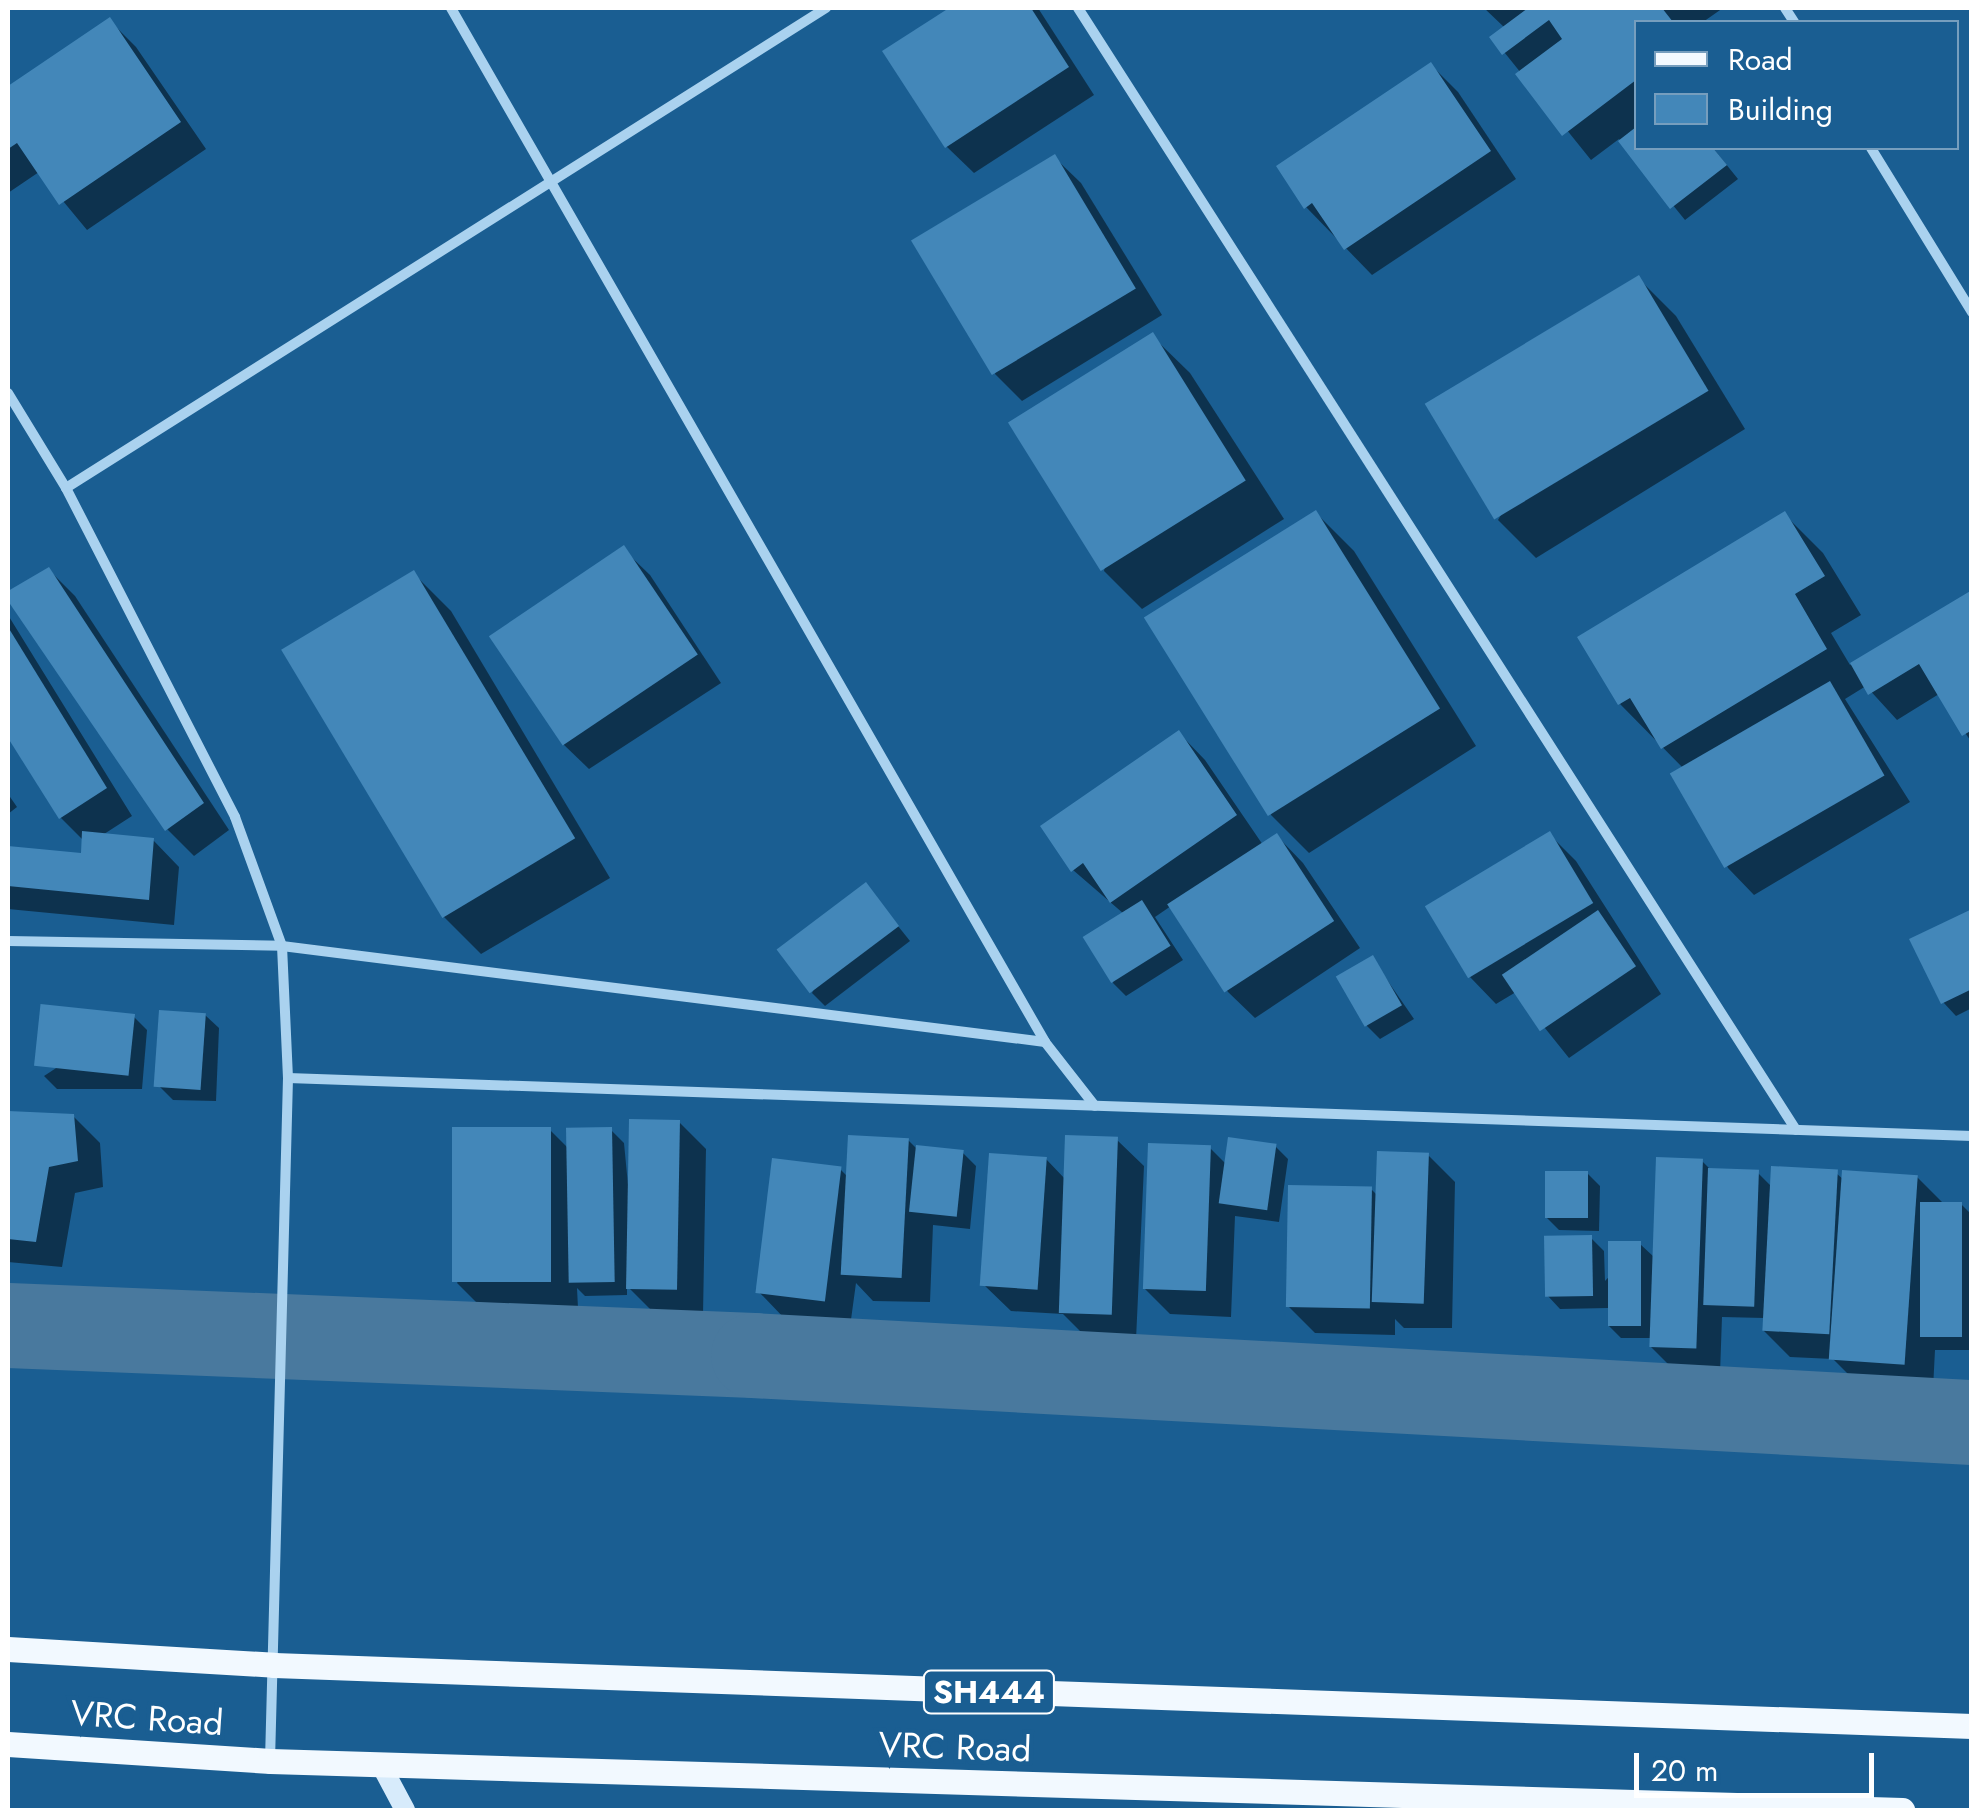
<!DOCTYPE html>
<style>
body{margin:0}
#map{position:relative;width:1979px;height:1818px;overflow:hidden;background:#1a5e92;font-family:Jost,sans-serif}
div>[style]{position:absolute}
.shadow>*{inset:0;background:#0007}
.canal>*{height:85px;margin:-42.5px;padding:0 42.5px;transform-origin:42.5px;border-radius:42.5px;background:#49799e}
.building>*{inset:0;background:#4387b9;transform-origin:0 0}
.street>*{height:10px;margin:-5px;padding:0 5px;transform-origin:5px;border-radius:5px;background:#aad2ef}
.secondary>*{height:20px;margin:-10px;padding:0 10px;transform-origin:10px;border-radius:10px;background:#d7ebfb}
.primary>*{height:25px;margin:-12.5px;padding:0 12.5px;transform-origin:12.5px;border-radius:12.5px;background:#f2f9ff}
span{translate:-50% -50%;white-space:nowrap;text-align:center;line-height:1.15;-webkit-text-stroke:9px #1a5e92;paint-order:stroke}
.shield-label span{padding:2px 8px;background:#1a5e92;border:2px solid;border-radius:8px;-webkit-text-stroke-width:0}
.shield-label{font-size:32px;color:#fff;font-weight:700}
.street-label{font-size:35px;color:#fff}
.frame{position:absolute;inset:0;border:10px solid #fff;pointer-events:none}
.legend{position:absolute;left:1634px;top:20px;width:325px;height:130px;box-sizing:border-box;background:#1a5e92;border:2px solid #769ebe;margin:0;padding:12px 18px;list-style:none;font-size:30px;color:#fff}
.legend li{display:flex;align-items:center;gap:20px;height:50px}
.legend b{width:50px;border:2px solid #769ebe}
.scale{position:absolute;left:1634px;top:1753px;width:240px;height:45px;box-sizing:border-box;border:5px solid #fff;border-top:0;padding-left:12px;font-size:30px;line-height:35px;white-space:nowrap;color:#fff;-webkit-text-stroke:8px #1a5e92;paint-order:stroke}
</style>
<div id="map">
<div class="shadow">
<i style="clip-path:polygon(953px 8px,1038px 8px,1094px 95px,974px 173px,947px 147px,886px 52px)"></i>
<i style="clip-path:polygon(1484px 8px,1723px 8px,1703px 22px,1636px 22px,1636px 148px,1713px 148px,1738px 179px,1685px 220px,1619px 139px,1591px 160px,1492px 37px,1505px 28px)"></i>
<i style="clip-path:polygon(110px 21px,136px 47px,206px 149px,87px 230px,39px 172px,8px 193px,8px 89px)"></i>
<i style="clip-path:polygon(1431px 65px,1458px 92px,1516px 179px,1372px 275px,1306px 207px)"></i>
<i style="clip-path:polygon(1054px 157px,1081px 183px,1162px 315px,1022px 401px,995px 374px)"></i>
<i style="clip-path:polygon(1638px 278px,1676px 316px,1745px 429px,1536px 558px,1498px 520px)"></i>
<i style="clip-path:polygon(1152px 336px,1190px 373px,1284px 519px,1142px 609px,1104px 571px)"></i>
<i style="clip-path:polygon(1316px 513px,1354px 551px,1476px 746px,1309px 853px,1271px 815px)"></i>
<i style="clip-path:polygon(1785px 515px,1823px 553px,1861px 615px,1831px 633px,1850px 665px,1972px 593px,1972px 743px,1939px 694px,1897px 720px,1866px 686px,1845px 699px,1910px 802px,1754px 895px,1728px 868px,1685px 770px,1620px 704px)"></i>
<i style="clip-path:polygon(623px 549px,650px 575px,721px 683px,589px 769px,562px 743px)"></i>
<i style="clip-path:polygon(49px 570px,75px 596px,229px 830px,194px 856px,167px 829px,8px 597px)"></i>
<i style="clip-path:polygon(413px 573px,451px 611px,610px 878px,481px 954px,443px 916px)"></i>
<i style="clip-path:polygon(8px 615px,132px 816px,101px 836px,153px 840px,179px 867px,174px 925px,8px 909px,8px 849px,83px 856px,84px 841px,61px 818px,8px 733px)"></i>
<i style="clip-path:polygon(1179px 733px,1205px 760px,1263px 845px,1277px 836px,1303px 863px,1360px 948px,1255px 1018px,1228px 992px,1171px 906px,1155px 917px,1183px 960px,1126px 996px,1113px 983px,1124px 914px,1073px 870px)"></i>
<i style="clip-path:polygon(8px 794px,17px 807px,8px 814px)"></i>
<i style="clip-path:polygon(1549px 834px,1576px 861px,1661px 994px,1569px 1058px,1516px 992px,1496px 1004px,1470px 977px)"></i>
<i style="clip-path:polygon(866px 886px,910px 941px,825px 1006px,812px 993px)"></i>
<i style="clip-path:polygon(1972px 912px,1972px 1008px,1956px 1016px,1943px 1002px)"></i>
<i style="clip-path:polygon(1372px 958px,1414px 1019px,1380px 1039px,1367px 1026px)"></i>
<i style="clip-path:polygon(205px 1015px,219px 1028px,216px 1101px,173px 1100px,159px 1086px)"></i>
<i style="clip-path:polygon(134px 1017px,147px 1030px,142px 1089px,57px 1089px,44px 1076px)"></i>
<i style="clip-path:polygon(8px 1113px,73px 1116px,100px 1143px,103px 1187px,75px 1193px,62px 1267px,8px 1262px)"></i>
<i style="clip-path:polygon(679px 1122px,706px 1149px,703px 1315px,655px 1314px,627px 1286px,627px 1295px,585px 1296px,577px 1288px,578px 1308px,483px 1309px,457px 1283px,550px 1130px,569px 1149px,611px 1130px,624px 1143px,630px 1206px)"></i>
<i style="clip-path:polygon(908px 1140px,916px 1148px,963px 1153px,976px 1166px,970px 1229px,933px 1225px,930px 1302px,873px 1301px,856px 1283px,850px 1327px,785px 1319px,759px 1292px,840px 1169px,849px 1178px)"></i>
<i style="clip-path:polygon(1117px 1140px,1144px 1166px,1136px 1340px,1088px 1339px,1063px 1314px,1011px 1311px,984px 1285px,1046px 1159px,1066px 1180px)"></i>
<i style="clip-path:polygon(1275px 1146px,1288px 1159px,1279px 1222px,1235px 1216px,1231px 1317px,1170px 1314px,1144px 1288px,1210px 1148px,1226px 1164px)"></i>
<i style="clip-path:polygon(1428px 1155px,1455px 1182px,1452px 1328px,1404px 1328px,1395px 1319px,1395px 1335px,1315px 1333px,1288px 1306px,1371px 1189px,1379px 1197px)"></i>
<i style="clip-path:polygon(1702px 1161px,1712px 1171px,1757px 1172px,1772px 1187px,1836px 1173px,1844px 1180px,1917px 1177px,1944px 1204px,1961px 1204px,1972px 1215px,1970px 1350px,1935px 1350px,1933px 1389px,1859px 1385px,1833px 1359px,1790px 1357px,1763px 1330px,1764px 1318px,1722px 1317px,1720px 1374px,1677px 1373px,1650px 1346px,1650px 1338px,1621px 1338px,1608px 1325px,1608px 1308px,1560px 1309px,1547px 1295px,1591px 1238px,1604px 1251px,1605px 1281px,1640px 1244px,1654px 1257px)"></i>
<i style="clip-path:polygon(1587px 1173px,1600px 1186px,1599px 1231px,1559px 1230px,1546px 1217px)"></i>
</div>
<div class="canal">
<i style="left:8px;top:1325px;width:746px;rotate:2.31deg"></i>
<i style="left:753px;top:1355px;width:1221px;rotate:3.15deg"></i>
</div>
<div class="building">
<i style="clip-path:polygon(949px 8px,1031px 8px,1069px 67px,945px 148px,882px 51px)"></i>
<i style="clip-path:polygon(1528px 8px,1662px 8px,1673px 22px,1636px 22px,1636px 80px,1562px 136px,1515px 74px,1562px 39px,1549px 20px,1502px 55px,1489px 37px)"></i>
<i style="clip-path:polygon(110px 17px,181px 122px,59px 205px,17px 143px,8px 149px,8px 86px)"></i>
<i style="clip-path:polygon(1431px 62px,1491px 151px,1344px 250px,1312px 203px,1304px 209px,1276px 166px)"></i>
<i style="clip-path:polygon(1636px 127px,1636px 148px,1713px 148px,1727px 165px,1670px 209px,1618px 141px)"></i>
<i style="left:1055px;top:154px;width:157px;height:168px;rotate:59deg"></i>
<i style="left:1639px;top:275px;width:135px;height:250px;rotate:59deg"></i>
<i style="left:1153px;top:332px;width:175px;height:171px;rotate:58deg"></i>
<i style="left:1316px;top:510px;width:234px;height:203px;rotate:58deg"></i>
<i style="clip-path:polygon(1785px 511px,1825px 576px,1795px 594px,1827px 649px,1661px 749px,1630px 698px,1618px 705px,1577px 637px)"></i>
<i style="left:624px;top:545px;width:132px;height:163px;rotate:56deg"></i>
<i style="clip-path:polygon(49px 567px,204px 803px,165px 831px,8px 601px,8px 591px)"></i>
<i style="left:414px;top:570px;width:313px;height:155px;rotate:59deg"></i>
<i style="clip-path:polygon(1972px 590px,1972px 730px,1962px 736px,1919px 664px,1868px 695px,1850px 663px)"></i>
<i style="clip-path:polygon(8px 627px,107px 788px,59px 819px,8px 738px)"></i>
<i style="left:1830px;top:681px;width:109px;height:185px;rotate:60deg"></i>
<i style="clip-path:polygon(1179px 730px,1237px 815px,1110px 903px,1083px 863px,1071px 872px,1040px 826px)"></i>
<i style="clip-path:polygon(82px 831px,154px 838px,149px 900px,8px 886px,8px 846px,81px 853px)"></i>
<i style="left:1550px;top:831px;width:84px;height:146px;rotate:59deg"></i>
<i style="left:1277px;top:833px;width:105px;height:131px;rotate:57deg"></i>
<i style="left:866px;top:882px;width:55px;height:112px;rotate:53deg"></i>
<i style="left:1142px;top:900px;width:54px;height:70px;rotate:58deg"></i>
<i style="clip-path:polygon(1972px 909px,1972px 989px,1941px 1004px,1909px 939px)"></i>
<i style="left:1598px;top:910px;width:68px;height:116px;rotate:56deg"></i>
<i style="left:1373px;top:955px;width:58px;height:43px;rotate:60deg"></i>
<i style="left:159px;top:1010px;width:47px;height:77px;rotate:4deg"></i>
<i style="left:135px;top:1014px;width:62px;height:95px;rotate:96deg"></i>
<i style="clip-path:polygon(8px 1111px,74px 1114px,78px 1161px,49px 1167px,36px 1242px,8px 1239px)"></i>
<i style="left:629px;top:1119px;width:51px;height:170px;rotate:1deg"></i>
<i style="left:551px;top:1127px;width:155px;height:99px;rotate:90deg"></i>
<i style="left:612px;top:1127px;width:155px;height:46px;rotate:89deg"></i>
<i style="left:848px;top:1135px;width:61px;height:140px;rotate:3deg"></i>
<i style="left:1065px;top:1135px;width:53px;height:178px;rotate:2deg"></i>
<i style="left:1228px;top:1137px;width:49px;height:67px;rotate:8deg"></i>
<i style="left:1148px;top:1143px;width:63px;height:146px;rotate:2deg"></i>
<i style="left:916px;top:1145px;width:48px;height:67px;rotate:6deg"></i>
<i style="left:1377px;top:1151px;width:52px;height:151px;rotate:2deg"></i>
<i style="left:989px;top:1153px;width:58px;height:133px;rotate:4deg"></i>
<i style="left:1656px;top:1157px;width:47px;height:190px;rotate:2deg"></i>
<i style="left:772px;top:1158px;width:70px;height:136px;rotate:7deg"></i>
<i style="left:1771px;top:1166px;width:67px;height:165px;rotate:3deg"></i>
<i style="left:1708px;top:1168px;width:51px;height:137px;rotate:2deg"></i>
<i style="left:1842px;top:1170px;width:76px;height:190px;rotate:4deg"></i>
<i style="left:1545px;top:1171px;width:43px;height:47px"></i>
<i style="left:1288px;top:1185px;width:84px;height:122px;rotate:1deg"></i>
<i style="left:1920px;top:1202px;width:42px;height:135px"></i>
<i style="left:1592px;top:1235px;width:61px;height:48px;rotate:89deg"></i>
<i style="left:1608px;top:1241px;width:33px;height:85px"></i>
</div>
<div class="street">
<i style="left:451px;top:8px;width:1192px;rotate:60.12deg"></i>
<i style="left:1045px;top:1042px;width:81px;rotate:52deg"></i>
<i style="left:1078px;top:8px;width:1332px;rotate:57.38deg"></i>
<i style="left:1785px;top:8px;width:17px;rotate:57deg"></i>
<i style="left:1871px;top:148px;width:193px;rotate:58.4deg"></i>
<i style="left:8px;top:393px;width:111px;rotate:58.6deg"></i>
<i style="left:66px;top:488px;width:370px;rotate:62.8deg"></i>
<i style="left:235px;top:817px;width:137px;rotate:70deg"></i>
<i style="left:282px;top:946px;width:132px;rotate:87.4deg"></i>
<i style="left:288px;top:1078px;width:683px;rotate:91.51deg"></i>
<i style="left:66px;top:488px;width:899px;rotate:-32.28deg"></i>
<i style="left:8px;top:941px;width:274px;rotate:1deg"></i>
<i style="left:282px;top:946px;width:769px;rotate:7.17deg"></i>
<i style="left:288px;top:1078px;width:1685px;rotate:1.97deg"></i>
</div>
<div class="secondary">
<i style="left:381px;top:1765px;width:51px;rotate:61.9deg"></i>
</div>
<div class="primary">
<i style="left:8px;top:1649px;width:266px;rotate:3.4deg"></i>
<i style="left:274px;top:1665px;width:1699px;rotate:2.06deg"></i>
<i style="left:8px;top:1744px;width:263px;rotate:3.7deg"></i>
<i style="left:270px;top:1761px;width:1633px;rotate:1.72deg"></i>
</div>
<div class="shield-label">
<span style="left:989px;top:1692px">SH444</span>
</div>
<div class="street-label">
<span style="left:147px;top:1718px;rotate:4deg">VRC Road</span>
<span style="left:955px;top:1747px;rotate:2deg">VRC Road</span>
</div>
<div class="frame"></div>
<ul class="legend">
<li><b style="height:12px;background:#f2f9ff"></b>Road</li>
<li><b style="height:28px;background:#4387b9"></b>Building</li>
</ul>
<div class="scale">20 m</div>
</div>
